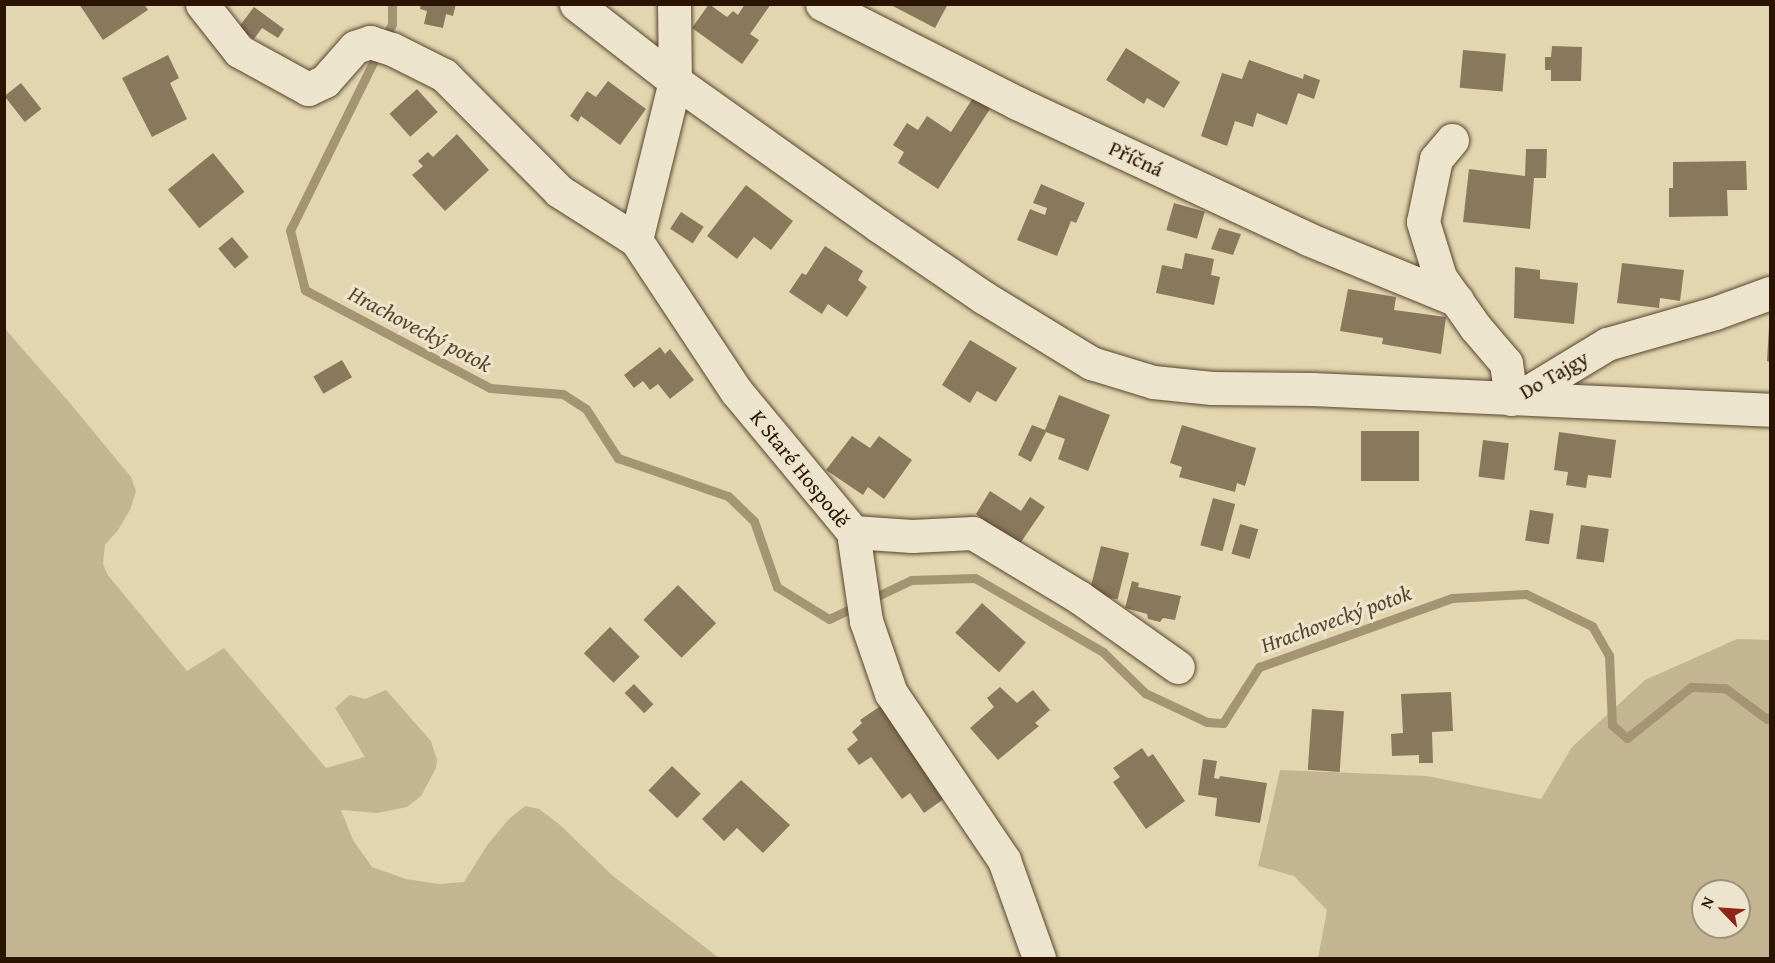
<!DOCTYPE html>
<meta charset="utf-8">
<style>
body{margin:0}
#map{position:relative;width:1775px;height:963px;overflow:hidden;background:#e2d6b0;font-family:"Gentium Book Plus",serif}
div>[style]{position:absolute}
.green>*{inset:0;background:#c3b592}
.stream>*{height:9px;margin:-4.5px;padding:0 4.5px;transform-origin:4.5px;border-radius:4.5px;background:#a49474}
.building>*{inset:0;background:#8a785c;transform-origin:0 0}
.roads{filter:drop-shadow(0 0 2px #59442d) drop-shadow(0 0 2px #59442d)}
.minor>*{height:33px;margin:-16.5px;padding:0 16.5px;transform-origin:16.5px;border-radius:16.5px;background:#ece4cc}
span{translate:-50% -50%;white-space:nowrap;text-align:center;line-height:1.15;-webkit-text-stroke:6px #ece4cc;paint-order:stroke}
.street-label{font-size:21px;color:#2b1301}
.water-label{font-size:22px;color:#5b472f;font-style:italic}
.frame{position:absolute;inset:0;border:6px solid #2b1301;pointer-events:none}
.north{position:absolute;left:1691px;top:879px;width:60px;height:60px;box-sizing:border-box;background:#ece4cc;border:2px solid #9f907b;border-radius:50%;rotate:295deg;font-size:16px;font-weight:700;line-height:24px;text-align:center;color:#2b1301}
.north::after{content:'';display:block;margin:auto;width:21px;height:27px;background:#8f2418;clip-path:polygon(50% 0,100% 100%,50% 72%,0 100%)}
</style>
<div id="map">
<div class="green">
<i style="clip-path:polygon(5px 329px,69px 402px,131px 477px,136px 491px,130px 510px,118px 530px,105px 545px,103px 563px,107px 574px,187px 671px,224px 648px,326px 768px,365px 757px,335px 708px,350px 695px,365px 699px,386px 690px,431px 741px,437px 760px,436px 768px,421px 796px,407px 807px,377px 813px,341px 810px,353px 840px,372px 867px,406px 879px,439px 884px,464px 882px,488px 844px,509px 819px,525px 806px,539px 809px,559px 824px,613px 876px,719px 958px,5px 958px)"></i>
<i style="clip-path:polygon(evenodd,1737px 639px,1770px 640px,1770px 958px,1318px 958px,1327px 910px,1294px 876px,1258px 866px,1280px 770px,1427px 776px,1541px 799px,1572px 747px,1645px 680px,1737px 639px,1703px 891px,1739px 891px,1739px 927px,1703px 927px,1703px 891px)"></i>
</div>
<div class="stream">
<i style="left:392px;top:4px;width:20px;rotate:90deg"></i>
<i style="left:392px;top:24px;width:230px;rotate:116.3deg"></i>
<i style="left:290px;top:230px;width:62px;rotate:76deg"></i>
<i style="left:305px;top:290px;width:209px;rotate:27.9deg"></i>
<i style="left:490px;top:388px;width:73px;rotate:4.7deg"></i>
<i style="left:563px;top:394px;width:27px;rotate:33deg"></i>
<i style="left:586px;top:409px;width:59px;rotate:56.9deg"></i>
<i style="left:618px;top:458px;width:116px;rotate:19.1deg"></i>
<i style="left:728px;top:496px;width:36px;rotate:44deg"></i>
<i style="left:754px;top:521px;width:70px;rotate:70.8deg"></i>
<i style="left:777px;top:587px;width:61px;rotate:31.6deg"></i>
<i style="left:829px;top:619px;width:91px;rotate:-25.4deg"></i>
<i style="left:911px;top:580px;width:64px;rotate:-1.8deg"></i>
<i style="left:975px;top:578px;width:148px;rotate:30deg"></i>
<i style="left:1103px;top:652px;width:59px;rotate:44.3deg"></i>
<i style="left:1145px;top:693px;width:68px;rotate:25.1deg"></i>
<i style="left:1207px;top:722px;width:16px;rotate:4deg"></i>
<i style="left:1223px;top:723px;width:67px;rotate:-57.3deg"></i>
<i style="left:1259px;top:667px;width:205px;rotate:-19.7deg"></i>
<i style="left:1452px;top:598px;width:74px;rotate:-3.1deg"></i>
<i style="left:1526px;top:594px;width:73px;rotate:25.9deg"></i>
<i style="left:1592px;top:626px;width:34px;rotate:60deg"></i>
<i style="left:1609px;top:655px;width:70px;rotate:87.5deg"></i>
<i style="left:1612px;top:725px;width:20px;rotate:41deg"></i>
<i style="left:1627px;top:738px;width:82px;rotate:-38.6deg"></i>
<i style="left:1691px;top:687px;width:34px;rotate:2deg"></i>
<i style="left:1725px;top:688px;width:52px;rotate:36.4deg"></i>
<i style="left:1767px;top:719px;width:4px;rotate:-34deg"></i>
</div>
<div class="building">
<i style="clip-path:polygon(79px 4px,144px 4px,148px 10px,103px 40px)"></i>
<i style="clip-path:polygon(421px 4px,456px 4px,453px 16px,446px 14px,443px 28px,424px 24px,427px 11px,420px 9px)"></i>
<i style="clip-path:polygon(709px 4px,727px 17px,733px 11px,738px 15px,745px 4px,771px 4px,750px 34px,759px 40px,742px 64px,692px 28px)"></i>
<i style="clip-path:polygon(889px 4px,948px 4px,935px 28px)"></i>
<i style="clip-path:polygon(254px 7px,284px 29px,278px 38px,262px 28px,254px 39px,238px 28px)"></i>
<i style="clip-path:polygon(1552px 46px,1582px 47px,1581px 81px,1551px 81px,1551px 70px,1545px 70px,1545px 57px,1551px 57px)"></i>
<i style="clip-path:polygon(1126px 48px,1180px 82px,1164px 108px,1147px 98px,1144px 104px,1106px 80px)"></i>
<i style="left:1463px;top:50px;width:43px;height:38px;rotate:5deg"></i>
<i style="clip-path:polygon(168px 55px,179px 78px,170px 83px,187px 119px,152px 137px,122px 78px)"></i>
<i style="clip-path:polygon(1249px 60px,1303px 79px,1304px 74px,1320px 80px,1314px 99px,1298px 93px,1287px 125px,1257px 113px,1253px 127px,1235px 121px,1227px 146px,1201px 136px,1222px 73px,1242px 79px)"></i>
<i style="clip-path:polygon(608px 81px,646px 109px,620px 145px,581px 116px,578px 122px,570px 116px,587px 91px,596px 97px)"></i>
<i style="left:21px;top:83px;width:33px;height:21px;rotate:52deg"></i>
<i style="left:417px;top:89px;width:31px;height:37px;rotate:48deg"></i>
<i style="clip-path:polygon(973px 98px,990px 109px,938px 189px,898px 163px,904px 152px,893px 145px,907px 123px,918px 130px,927px 116px,951px 132px)"></i>
<i style="clip-path:polygon(457px 134px,489px 170px,445px 211px,412px 175px,423px 166px,418px 161px,428px 152px,433px 157px)"></i>
<i style="clip-path:polygon(1526px 149px,1547px 149px,1546px 178px,1534px 178px,1530px 229px,1463px 222px,1469px 169px,1525px 176px)"></i>
<i style="left:213px;top:153px;width:50px;height:58px;rotate:51deg"></i>
<i style="clip-path:polygon(1746px 161px,1747px 190px,1727px 190px,1728px 216px,1669px 217px,1669px 188px,1673px 188px,1673px 162px)"></i>
<i style="clip-path:polygon(1041px 184px,1085px 203px,1076px 223px,1071px 221px,1057px 256px,1017px 240px,1030px 209px,1045px 215px,1047px 208px,1033px 203px)"></i>
<i style="clip-path:polygon(746px 185px,793px 221px,771px 250px,754px 237px,737px 259px,707px 236px)"></i>
<i style="left:1174px;top:203px;width:32px;height:28px;rotate:16deg"></i>
<i style="left:681px;top:212px;width:27px;height:20px;rotate:33deg"></i>
<i style="clip-path:polygon(1219px 228px,1241px 234px,1233px 255px,1211px 249px)"></i>
<i style="left:232px;top:237px;width:26px;height:18px;rotate:50deg"></i>
<i style="clip-path:polygon(825px 246px,863px 271px,858px 280px,867px 287px,847px 317px,828px 304px,822px 314px,789px 292px,802px 273px,806px 275px)"></i>
<i style="clip-path:polygon(1185px 253px,1214px 259px,1211px 275px,1220px 277px,1214px 305px,1156px 293px,1162px 265px,1182px 269px)"></i>
<i style="clip-path:polygon(1622px 263px,1684px 270px,1680px 301px,1660px 298px,1659px 308px,1617px 303px)"></i>
<i style="clip-path:polygon(1515px 267px,1540px 270px,1540px 279px,1578px 283px,1574px 324px,1514px 318px)"></i>
<i style="clip-path:polygon(1348px 289px,1396px 297px,1394px 310px,1446px 317px,1441px 354px,1382px 344px,1383px 338px,1340px 331px)"></i>
<i style="clip-path:polygon(1769px 327px,1770px 328px,1770px 362px,1767px 361px)"></i>
<i style="clip-path:polygon(970px 340px,1017px 368px,996px 402px,977px 391px,970px 403px,942px 385px)"></i>
<i style="clip-path:polygon(660px 347px,665px 354px,670px 349px,694px 380px,670px 399px,658px 384px,650px 390px,643px 381px,634px 388px,624px 375px)"></i>
<i style="left:342px;top:360px;width:20px;height:33px;rotate:60deg"></i>
<i style="clip-path:polygon(1059px 395px,1110px 415px,1088px 471px,1058px 459px,1065px 439px,1046px 432px,1031px 462px,1018px 455px,1032px 425px,1045px 430px)"></i>
<i style="clip-path:polygon(1182px 425px,1256px 448px,1245px 486px,1237px 483px,1235px 492px,1179px 477px,1182px 467px,1170px 463px)"></i>
<i style="left:1361px;top:431px;width:58px;height:50px"></i>
<i style="clip-path:polygon(1559px 432px,1616px 440px,1611px 478px,1588px 475px,1586px 488px,1566px 485px,1568px 472px,1554px 470px)"></i>
<i style="clip-path:polygon(852px 436px,870px 448px,879px 436px,912px 460px,884px 499px,868px 487px,863px 495px,826px 470px)"></i>
<i style="left:1483px;top:440px;width:26px;height:37px;rotate:7deg"></i>
<i style="clip-path:polygon(990px 491px,1021px 511px,1030px 497px,1045px 507px,1019px 545px,976px 514px)"></i>
<i style="left:1213px;top:498px;width:23px;height:49px;rotate:15deg"></i>
<i style="left:1530px;top:510px;width:24px;height:31px;rotate:9deg"></i>
<i style="left:1240px;top:524px;width:19px;height:31px;rotate:16deg"></i>
<i style="left:1581px;top:525px;width:28px;height:34px;rotate:8deg"></i>
<i style="left:1101px;top:546px;width:29px;height:48px;rotate:14deg"></i>
<i style="clip-path:polygon(1132px 581px,1139px 583px,1138px 587px,1181px 596px,1175px 620px,1163px 618px,1160px 622px,1148px 619px,1147px 614px,1125px 608px)"></i>
<i style="left:678px;top:585px;width:54px;height:49px;rotate:45deg"></i>
<i style="left:982px;top:603px;width:59px;height:40px;rotate:42deg"></i>
<i style="left:610px;top:627px;width:42px;height:37px;rotate:45deg"></i>
<i style="left:634px;top:684px;width:28px;height:13px;rotate:46deg"></i>
<i style="clip-path:polygon(1000px 687px,1017px 703px,1033px 690px,1050px 710px,1035px 723px,1039px 726px,998px 760px,970px 728px,994px 707px,987px 698px)"></i>
<i style="clip-path:polygon(1451px 692px,1453px 731px,1432px 732px,1433px 763px,1419px 763px,1419px 755px,1392px 756px,1391px 734px,1403px 733px,1401px 694px)"></i>
<i style="clip-path:polygon(882px 705px,948px 796px,924px 813px,910px 793px,902px 799px,871px 757px,859px 765px,847px 749px,858px 740px,852px 732px,862px 723px,860px 720px)"></i>
<i style="left:1312px;top:709px;width:32px;height:61px;rotate:4deg"></i>
<i style="clip-path:polygon(1142px 748px,1148px 757px,1153px 754px,1185px 801px,1146px 829px,1113px 782px,1120px 777px,1113px 768px)"></i>
<i style="clip-path:polygon(1203px 759px,1217px 761px,1214px 778px,1219px 779px,1220px 776px,1267px 783px,1260px 823px,1215px 816px,1217px 798px,1198px 795px)"></i>
<i style="left:672px;top:766px;width:40px;height:34px;rotate:44deg"></i>
<i style="clip-path:polygon(741px 780px,790px 825px,763px 853px,737px 828px,724px 841px,702px 819px)"></i>
</div>
<div class="roads">
<div class="minor">
<i style="left:202px;top:4px;width:60px;rotate:51.8deg"></i>
<i style="left:239px;top:51px;width:79px;rotate:28.8deg"></i>
<i style="left:308px;top:89px;width:19px;rotate:-25deg"></i>
<i style="left:325px;top:81px;width:45px;rotate:-48.6deg"></i>
<i style="left:355px;top:47px;width:16px;rotate:-18deg"></i>
<i style="left:370px;top:42px;width:23px;rotate:18deg"></i>
<i style="left:392px;top:49px;width:58px;rotate:26.6deg"></i>
<i style="left:444px;top:75px;width:163px;rotate:45.2deg"></i>
<i style="left:559px;top:191px;width:91px;rotate:32.5deg"></i>
<i style="left:576px;top:4px;width:125px;rotate:37.9deg"></i>
<i style="left:675px;top:81px;width:250px;rotate:35.4deg"></i>
<i style="left:879px;top:226px;width:126px;rotate:34.3deg"></i>
<i style="left:983px;top:297px;width:127px;rotate:31.4deg"></i>
<i style="left:1091px;top:363px;width:65px;rotate:17deg"></i>
<i style="left:1153px;top:382px;width:59px;rotate:5.8deg"></i>
<i style="left:1212px;top:388px;width:100px;rotate:0.6deg"></i>
<i style="left:1312px;top:389px;width:458px;rotate:2.6deg"></i>
<i style="left:674px;top:4px;width:77px;rotate:89.3deg"></i>
<i style="left:675px;top:81px;width:164px;rotate:103.8deg"></i>
<i style="left:636px;top:240px;width:181px;rotate:56.5deg"></i>
<i style="left:736px;top:391px;width:183px;rotate:50.3deg"></i>
<i style="left:853px;top:532px;width:90px;rotate:81.7deg"></i>
<i style="left:866px;top:621px;width:76px;rotate:70.9deg"></i>
<i style="left:891px;top:693px;width:202px;rotate:55.9deg"></i>
<i style="left:1004px;top:860px;width:104px;rotate:70.3deg"></i>
<i style="left:822px;top:4px;width:219px;rotate:26.9deg"></i>
<i style="left:1017px;top:103px;width:321px;rotate:25deg"></i>
<i style="left:1308px;top:239px;width:161px;rotate:22.3deg"></i>
<i style="left:1452px;top:140px;width:25px;rotate:130deg"></i>
<i style="left:1436px;top:159px;width:64px;rotate:101.7deg"></i>
<i style="left:1423px;top:222px;width:58px;rotate:72.8deg"></i>
<i style="left:1440px;top:277px;width:62px;rotate:54.8deg"></i>
<i style="left:1476px;top:328px;width:46px;rotate:49.4deg"></i>
<i style="left:1506px;top:363px;width:36px;rotate:82deg"></i>
<i style="left:1511px;top:399px;width:16px;rotate:-22deg"></i>
<i style="left:1526px;top:393px;width:95px;rotate:-31.2deg"></i>
<i style="left:1607px;top:344px;width:112px;rotate:-16deg"></i>
<i style="left:1715px;top:313px;width:59px;rotate:-20deg"></i>
<i style="left:853px;top:532px;width:59px;rotate:3.9deg"></i>
<i style="left:912px;top:536px;width:61px;rotate:-2.8deg"></i>
<i style="left:973px;top:533px;width:124px;rotate:31.1deg"></i>
<i style="left:1079px;top:597px;width:121px;rotate:35.3deg"></i>
</div>
</div>
<div class="street-label">
<span style="left:1136px;top:159px;rotate:25deg">Příčná</span>
<span style="left:1554px;top:375px;rotate:-30deg">Do Tajgy</span>
<span style="left:800px;top:469px;rotate:51deg">K Staré Hospodě</span>
</div>
<div class="water-label">
<span style="left:420px;top:329px;rotate:28deg">Hrachovecký potok</span>
<span style="left:1336px;top:619px;rotate:-20deg">Hrachovecký potok</span>
</div>
<div class="frame"></div>
<div class="north">N</div>
</div>
